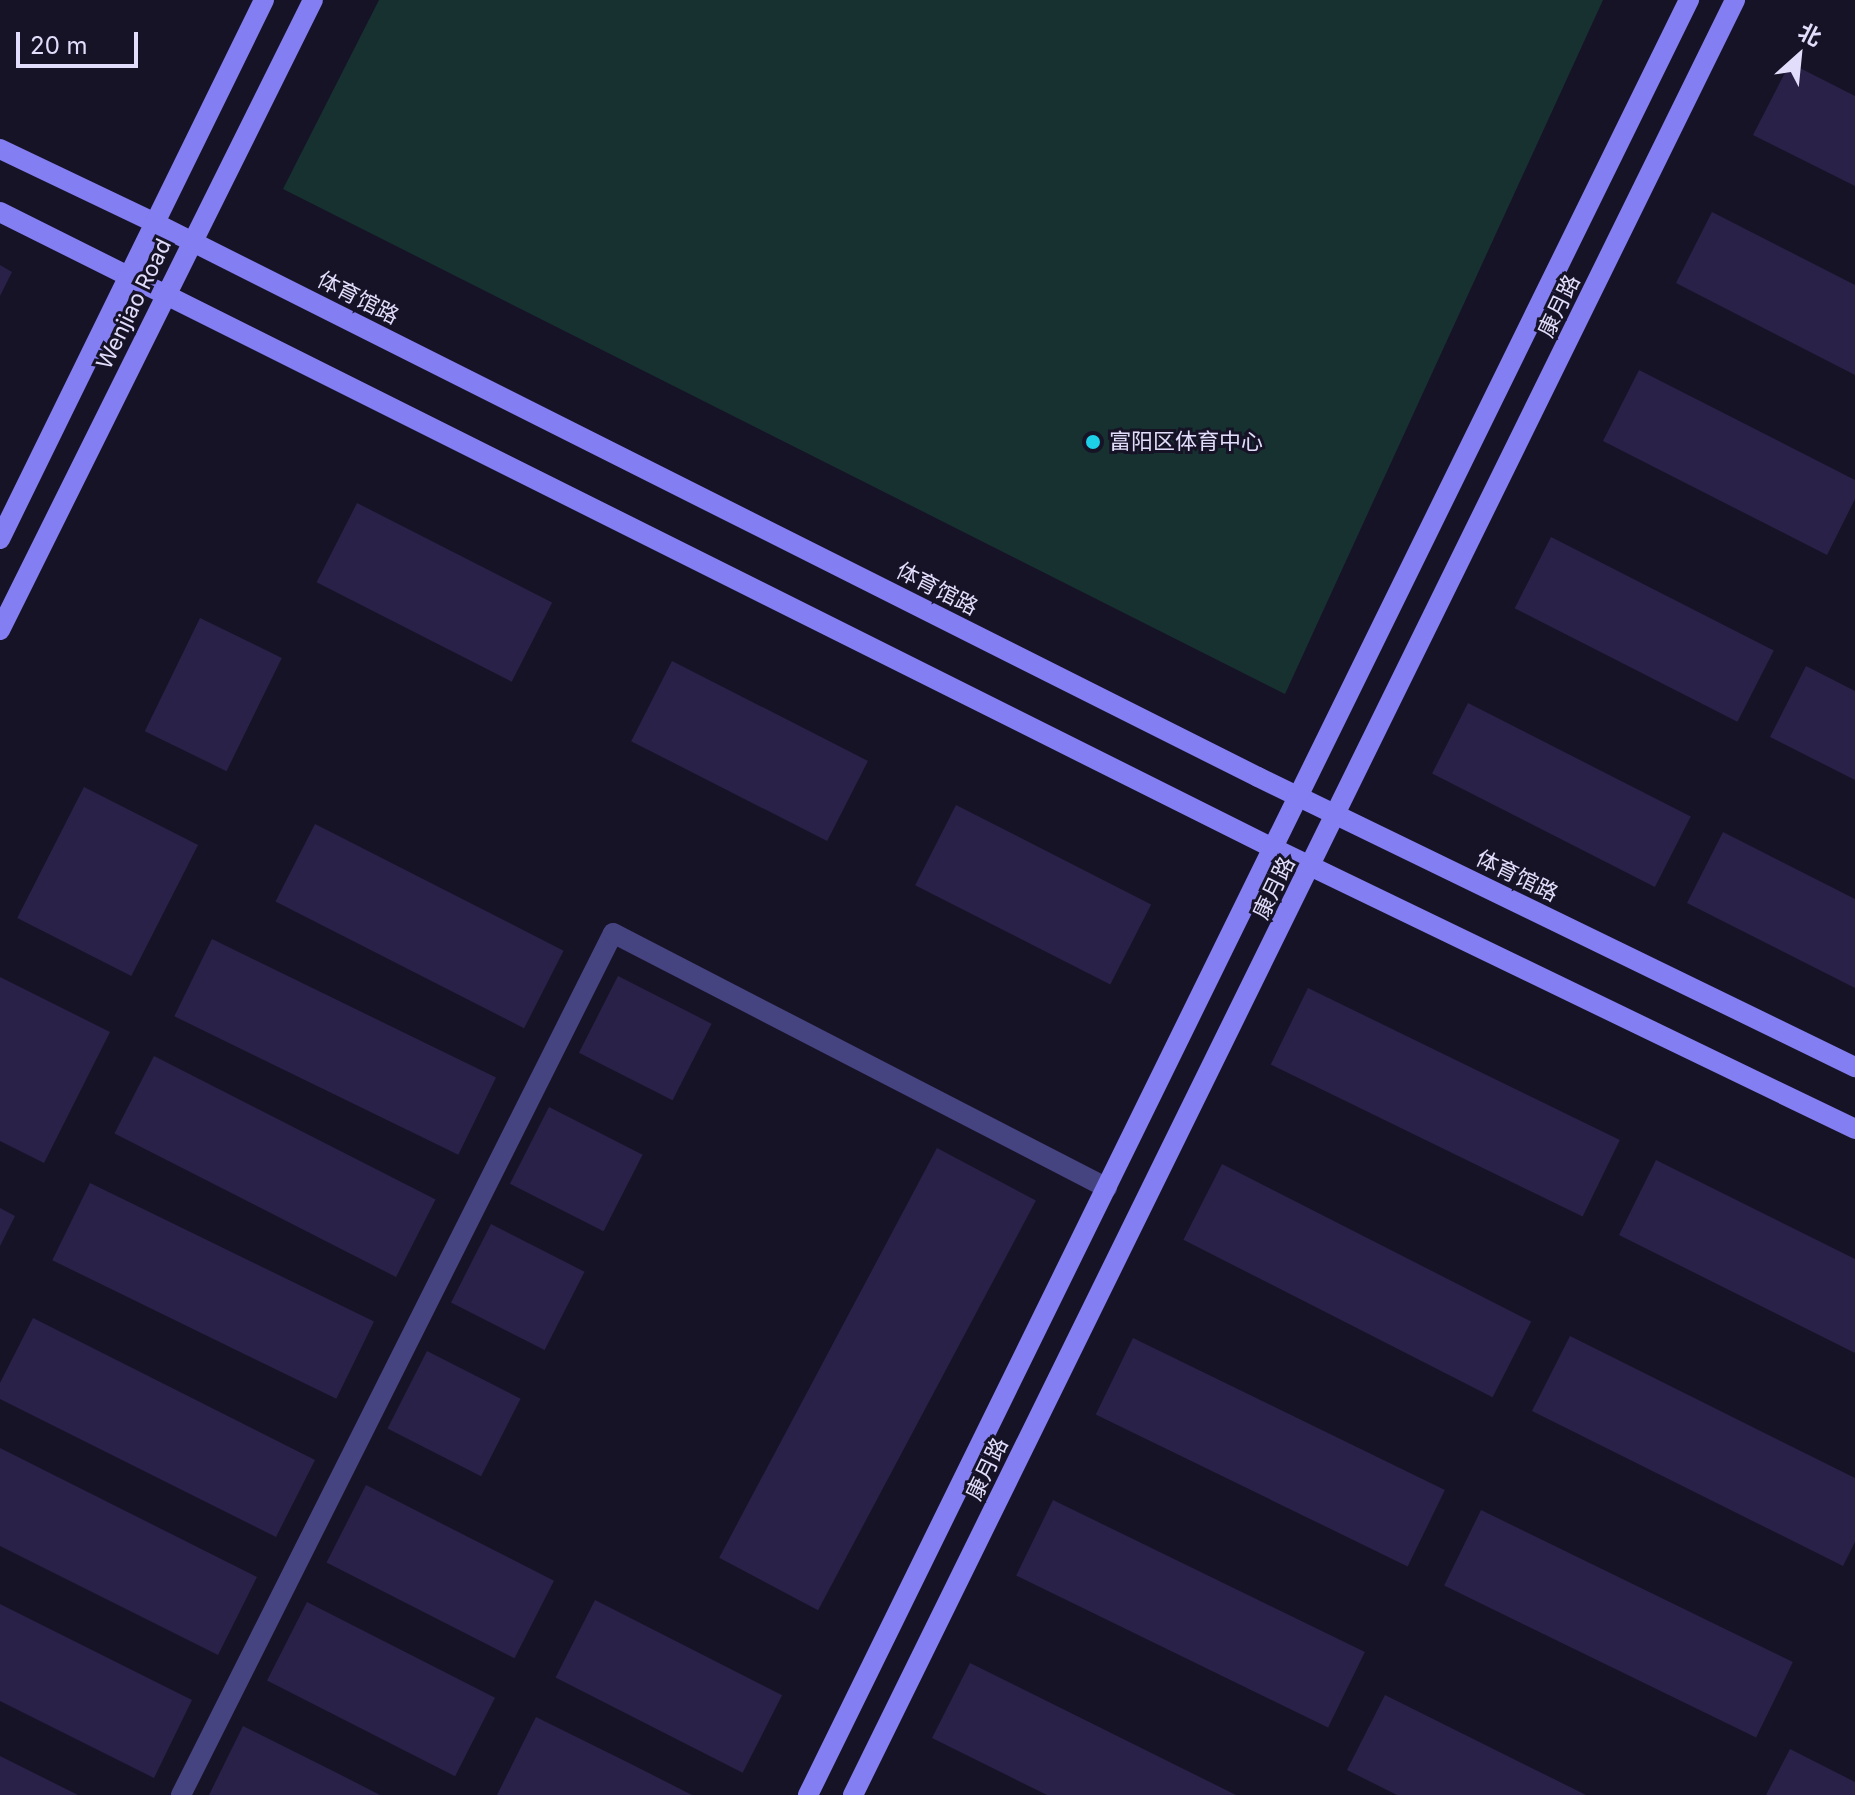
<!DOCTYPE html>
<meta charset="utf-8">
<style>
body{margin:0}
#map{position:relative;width:1855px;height:1795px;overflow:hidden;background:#171327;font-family:Inter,"Noto Sans SC",sans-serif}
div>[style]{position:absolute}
.green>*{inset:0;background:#173130}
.building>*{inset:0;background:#292147;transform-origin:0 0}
.street>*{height:20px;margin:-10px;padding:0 10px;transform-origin:10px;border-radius:10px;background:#464381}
.secondary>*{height:20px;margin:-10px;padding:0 10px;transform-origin:10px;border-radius:10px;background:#837ef1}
.dots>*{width:22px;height:22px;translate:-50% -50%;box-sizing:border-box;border:4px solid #171327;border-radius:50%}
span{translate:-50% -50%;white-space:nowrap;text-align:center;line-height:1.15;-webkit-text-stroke:6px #171327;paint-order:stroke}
.street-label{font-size:22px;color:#e1ddfb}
.poi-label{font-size:22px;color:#e1ddfb}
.left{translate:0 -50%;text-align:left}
.north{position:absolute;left:1759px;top:16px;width:80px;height:80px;-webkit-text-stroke:6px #171327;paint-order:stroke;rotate:27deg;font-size:22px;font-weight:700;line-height:32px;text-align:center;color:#e1ddfb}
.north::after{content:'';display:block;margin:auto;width:28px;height:36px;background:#e1ddfb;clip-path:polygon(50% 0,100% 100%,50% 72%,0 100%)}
.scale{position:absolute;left:16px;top:32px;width:122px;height:36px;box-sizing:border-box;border:4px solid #e1ddfb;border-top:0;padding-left:10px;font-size:24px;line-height:28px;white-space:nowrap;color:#e1ddfb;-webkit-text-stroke:6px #171327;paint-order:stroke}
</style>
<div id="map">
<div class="green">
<i style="clip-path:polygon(379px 0,1603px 0,1285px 694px,283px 189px)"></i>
</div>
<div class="building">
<i style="clip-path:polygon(1790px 63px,1855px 96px,1855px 186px,1753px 135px)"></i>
<i style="clip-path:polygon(1712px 212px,1855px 285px,1855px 375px,1676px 283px)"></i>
<i style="clip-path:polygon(0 265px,12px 272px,0 296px)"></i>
<i style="clip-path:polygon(1639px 370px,1855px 480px,1855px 499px,1827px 555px,1603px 441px)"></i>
<i style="left:357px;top:503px;width:219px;height:89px;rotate:27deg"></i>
<i style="left:1551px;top:537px;width:250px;height:80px;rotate:27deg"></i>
<i style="left:200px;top:618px;width:91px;height:126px;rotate:26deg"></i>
<i style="left:672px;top:661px;width:220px;height:90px;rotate:27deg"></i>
<i style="clip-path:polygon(1806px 666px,1855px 691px,1855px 780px,1770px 737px)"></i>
<i style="left:1468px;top:703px;width:250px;height:79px;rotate:27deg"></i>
<i style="left:84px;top:787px;width:128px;height:147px;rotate:27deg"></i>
<i style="left:956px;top:805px;width:219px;height:90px;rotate:27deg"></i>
<i style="left:315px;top:824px;width:279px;height:87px;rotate:27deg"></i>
<i style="clip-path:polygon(1723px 832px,1855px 899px,1855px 988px,1687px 903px)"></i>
<i style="left:212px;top:939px;width:316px;height:86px;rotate:26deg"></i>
<i style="left:618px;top:976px;width:105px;height:86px;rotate:27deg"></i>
<i style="clip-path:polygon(0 977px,110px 1032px,44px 1163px,0 1141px)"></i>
<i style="left:1308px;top:988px;width:347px;height:85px;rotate:26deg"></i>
<i style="left:154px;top:1056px;width:316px;height:87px;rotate:27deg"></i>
<i style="left:549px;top:1107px;width:105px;height:86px;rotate:27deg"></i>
<i style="left:937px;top:1148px;width:112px;height:464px;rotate:28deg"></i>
<i style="clip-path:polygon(1656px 1160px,1855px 1259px,1855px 1353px,1619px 1235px)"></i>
<i style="left:1222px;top:1164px;width:347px;height:85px;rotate:27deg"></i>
<i style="left:90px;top:1183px;width:316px;height:86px;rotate:26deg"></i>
<i style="clip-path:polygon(0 1208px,15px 1216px,0 1246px)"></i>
<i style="left:491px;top:1224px;width:105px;height:88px;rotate:27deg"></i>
<i style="clip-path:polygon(33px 1318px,315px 1460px,276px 1537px,0 1399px,0 1383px)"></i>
<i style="clip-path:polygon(1570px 1336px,1855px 1478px,1855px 1542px,1843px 1566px,1532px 1411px)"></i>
<i style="left:1133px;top:1338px;width:347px;height:85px;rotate:26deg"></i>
<i style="left:427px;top:1351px;width:105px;height:87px;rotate:27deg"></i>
<i style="clip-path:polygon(0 1448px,257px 1577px,218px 1655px,0 1546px)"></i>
<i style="left:366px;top:1485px;width:211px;height:87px;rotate:27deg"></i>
<i style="left:1053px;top:1500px;width:347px;height:84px;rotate:26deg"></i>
<i style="left:1481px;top:1510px;width:347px;height:84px;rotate:26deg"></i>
<i style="left:595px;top:1600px;width:210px;height:87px;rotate:27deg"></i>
<i style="left:307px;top:1602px;width:211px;height:88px;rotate:27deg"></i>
<i style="clip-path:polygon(0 1604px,192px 1700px,154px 1778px,0 1701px)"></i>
<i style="clip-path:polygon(970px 1663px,1236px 1795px,1047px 1795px,932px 1738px)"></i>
<i style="clip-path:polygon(1385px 1695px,1586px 1795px,1397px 1795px,1347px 1770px)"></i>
<i style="clip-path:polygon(536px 1717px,631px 1764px,692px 1795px,497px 1795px)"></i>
<i style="clip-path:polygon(243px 1726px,337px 1773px,380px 1795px,209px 1795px)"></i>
<i style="clip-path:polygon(1790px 1749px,1855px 1782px,1855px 1795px,1766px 1795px)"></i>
<i style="clip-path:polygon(0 1756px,78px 1795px,0 1795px)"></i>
</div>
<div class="street">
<i style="left:181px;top:1795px;width:964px;rotate:-63.38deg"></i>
<i style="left:613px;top:933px;width:556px;rotate:27.3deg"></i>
</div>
<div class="secondary">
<i style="left:0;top:149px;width:172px;rotate:25.5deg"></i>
<i style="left:155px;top:223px;width:1234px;rotate:26.67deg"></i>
<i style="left:1258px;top:777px;width:664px;rotate:25.91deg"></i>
<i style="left:0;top:212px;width:1423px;rotate:26.55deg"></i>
<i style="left:1273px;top:848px;width:646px;rotate:25.77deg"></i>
<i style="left:0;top:539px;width:600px;rotate:-63.9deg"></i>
<i style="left:0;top:630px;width:703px;rotate:-63.58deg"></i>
<i style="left:808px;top:1795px;width:2000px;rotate:-63.86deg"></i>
<i style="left:853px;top:1795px;width:2000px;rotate:-63.83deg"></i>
</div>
<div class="dots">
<i style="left:1093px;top:442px;background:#1dd0e7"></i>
</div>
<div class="street-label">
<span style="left:358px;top:298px;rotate:27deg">体育馆路</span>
<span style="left:134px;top:304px;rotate:-64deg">Wenjiao Road</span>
<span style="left:1559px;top:306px;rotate:-64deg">康月路</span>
<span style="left:937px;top:589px;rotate:27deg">体育馆路</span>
<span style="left:1517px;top:876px;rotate:26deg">体育馆路</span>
<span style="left:1274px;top:888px;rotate:-64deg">康月路</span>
<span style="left:987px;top:1469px;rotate:-64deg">康月路</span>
</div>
<div class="poi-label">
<span class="left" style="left:1109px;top:442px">富阳区体育中心</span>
</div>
<div class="north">北</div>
<div class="scale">20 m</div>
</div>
